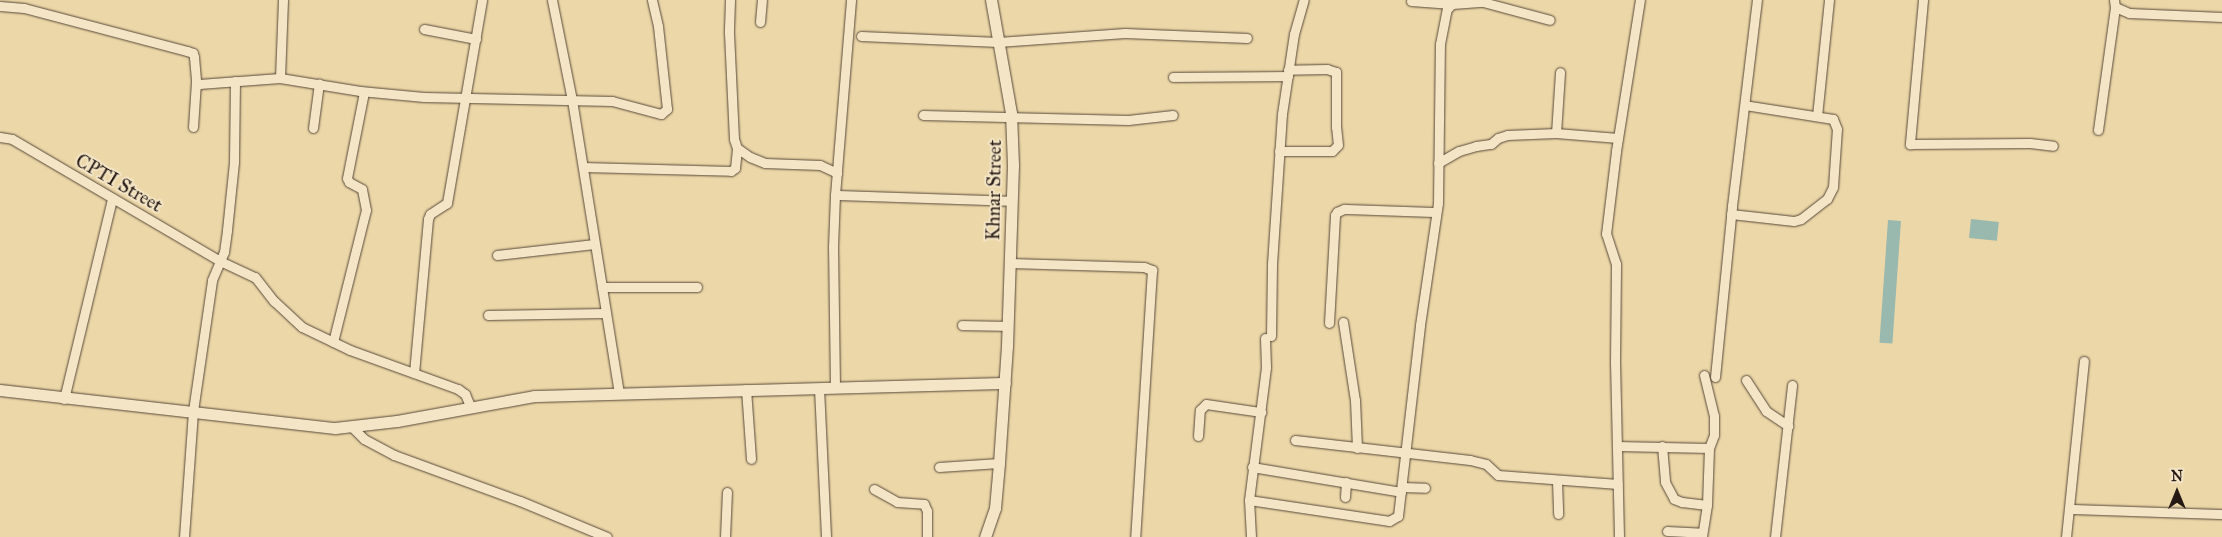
<!DOCTYPE html>
<style>
body{margin:0}
#map{position:relative;width:2222px;height:537px;overflow:hidden;background:#ecd7a8;font-family:"IM FELL Great Primer",serif}
div>[style]{position:absolute}
.water>*{inset:0;background:#99b8ae;transform-origin:0 0}
.roads{filter:drop-shadow(0 0 1px #574839) drop-shadow(0 0 1px #574839)}
.minor>*{height:9px;margin:-4.5px;padding:0 4.5px;transform-origin:4.5px;border-radius:4.5px;background:#f3e5c6}
.tertiary>*{height:11px;margin:-5.5px;padding:0 5.5px;transform-origin:5.5px;border-radius:5.5px;background:#f3e5c6}
span{translate:-50% -50%;white-space:nowrap;text-align:center;line-height:1.15;-webkit-text-stroke:4px #f3e5c6;paint-order:stroke}
.street-label{font-size:19px;color:#251914}
.north{position:absolute;left:2152px;top:467px;width:50px;height:50px;-webkit-text-stroke:4px #f3e5c6;paint-order:stroke;rotate:0deg;font-size:14px;font-weight:700;line-height:20px;text-align:center;color:#251914}
.north::after{content:'';display:block;margin:auto;width:18px;height:22px;background:#251914;clip-path:polygon(50% 0,100% 100%,50% 72%,0 100%)}
</style>
<div id="map">
<div class="water">
<i style="left:1971px;top:219px;width:28px;height:19px;rotate:6deg"></i>
<i style="left:1888px;top:220px;width:13px;height:123px;rotate:4deg"></i>
</div>
<div class="roads">
<div class="minor">
<i style="left:552px;top:0;width:102px;rotate:78.7deg"></i>
<i style="left:572px;top:100px;width:296px;rotate:80.9deg"></i>
<i style="left:730px;top:0;width:33px;rotate:92deg"></i>
<i style="left:729px;top:33px;width:106px;rotate:87.3deg"></i>
<i style="left:734px;top:139px;width:9px;rotate:72deg"></i>
<i style="left:737px;top:148px;width:16px;rotate:35deg"></i>
<i style="left:750px;top:157px;width:16px;rotate:22deg"></i>
<i style="left:765px;top:163px;width:55px;rotate:2.1deg"></i>
<i style="left:820px;top:165px;width:19px;rotate:25deg"></i>
<i style="left:1923px;top:0;width:145px;rotate:95.2deg"></i>
<i style="left:1910px;top:144px;width:120px;rotate:-0.5deg"></i>
<i style="left:2030px;top:143px;width:23px;rotate:7deg"></i>
<i style="left:2114px;top:0;width:7px;rotate:82deg"></i>
<i style="left:2115px;top:7px;width:15px;rotate:23deg"></i>
<i style="left:2129px;top:13px;width:93px;rotate:2.5deg"></i>
<i style="left:1411px;top:1px;width:41px;rotate:4.2deg"></i>
<i style="left:0;top:6px;width:24px;rotate:5deg"></i>
<i style="left:24px;top:8px;width:169px;rotate:14.8deg"></i>
<i style="left:187px;top:51px;width:6px;rotate:18deg"></i>
<i style="left:193px;top:53px;width:4px;rotate:76deg"></i>
<i style="left:194px;top:57px;width:25px;rotate:85deg"></i>
<i style="left:196px;top:82px;width:4px;rotate:34deg"></i>
<i style="left:199px;top:84px;width:81px;rotate:-4.2deg"></i>
<i style="left:280px;top:78px;width:81px;rotate:9.2deg"></i>
<i style="left:360px;top:91px;width:64px;rotate:5.4deg"></i>
<i style="left:424px;top:97px;width:188px;rotate:1.2deg"></i>
<i style="left:612px;top:101px;width:51px;rotate:14.9deg"></i>
<i style="left:661px;top:114px;width:8px;rotate:-40deg"></i>
<i style="left:667px;top:109px;width:83px;rotate:-96.2deg"></i>
<i style="left:658px;top:26px;width:27px;rotate:-103deg"></i>
<i style="left:760px;top:22px;width:22px;rotate:-85deg"></i>
<i style="left:424px;top:29px;width:53px;rotate:10.9deg"></i>
<i style="left:861px;top:36px;width:137px;rotate:2.5deg"></i>
<i style="left:998px;top:42px;width:127px;rotate:-4.1deg"></i>
<i style="left:1125px;top:33px;width:122px;rotate:2.3deg"></i>
<i style="left:1173px;top:77px;width:115px;rotate:-0.5deg"></i>
<i style="left:280px;top:78px;width:78px;rotate:-87.8deg"></i>
<i style="left:923px;top:115px;width:205px;rotate:1.4deg"></i>
<i style="left:1128px;top:120px;width:45px;rotate:-6.3deg"></i>
<i style="left:1817px;top:116px;width:117px;rotate:-84.1deg"></i>
<i style="left:193px;top:127px;width:45px;rotate:-86.2deg"></i>
<i style="left:313px;top:128px;width:45px;rotate:-82.4deg"></i>
<i style="left:2098px;top:130px;width:124px;rotate:-82.1deg"></i>
<i style="left:1556px;top:133px;width:61px;rotate:-86.2deg"></i>
<i style="left:0;top:137px;width:12px;rotate:9deg"></i>
<i style="left:12px;top:139px;width:241px;rotate:30.4deg"></i>
<i style="left:220px;top:261px;width:38px;rotate:25deg"></i>
<i style="left:255px;top:277px;width:31px;rotate:52deg"></i>
<i style="left:274px;top:301px;width:38px;rotate:43deg"></i>
<i style="left:302px;top:327px;width:53px;rotate:25.6deg"></i>
<i style="left:350px;top:350px;width:115px;rotate:19.9deg"></i>
<i style="left:458px;top:389px;width:9px;rotate:36deg"></i>
<i style="left:465px;top:394px;width:13px;rotate:67deg"></i>
<i style="left:1279px;top:151px;width:53px"></i>
<i style="left:1332px;top:151px;width:8px;rotate:-45deg"></i>
<i style="left:1338px;top:145px;width:18px;rotate:-96deg"></i>
<i style="left:1336px;top:127px;width:55px;rotate:-90deg"></i>
<i style="left:1336px;top:72px;width:9px;rotate:-162deg"></i>
<i style="left:1327px;top:69px;width:39px;rotate:179deg"></i>
<i style="left:1438px;top:163px;width:24px;rotate:-30deg"></i>
<i style="left:1459px;top:151px;width:18px;rotate:-16deg"></i>
<i style="left:1476px;top:146px;width:15px;rotate:-8deg"></i>
<i style="left:1491px;top:144px;width:9px;rotate:-41deg"></i>
<i style="left:1498px;top:138px;width:9px;rotate:-18deg"></i>
<i style="left:1507px;top:135px;width:49px;rotate:-2.3deg"></i>
<i style="left:1556px;top:133px;width:62px;rotate:4.6deg"></i>
<i style="left:583px;top:167px;width:148px;rotate:1.5deg"></i>
<i style="left:731px;top:171px;width:5px;rotate:-37deg"></i>
<i style="left:735px;top:168px;width:20px;rotate:-84deg"></i>
<i style="left:835px;top:195px;width:177px;rotate:1.9deg"></i>
<i style="left:1731px;top:214px;width:63px;rotate:6.3deg"></i>
<i style="left:1794px;top:221px;width:7px;rotate:-16deg"></i>
<i style="left:1801px;top:219px;width:33px;rotate:-38deg"></i>
<i style="left:1827px;top:199px;width:13px;rotate:-63deg"></i>
<i style="left:1833px;top:187px;width:58px;rotate:-86.1deg"></i>
<i style="left:1837px;top:129px;width:11px;rotate:-112deg"></i>
<i style="left:1833px;top:119px;width:89px;rotate:-171deg"></i>
<i style="left:497px;top:255px;width:98px;rotate:-6.5deg"></i>
<i style="left:1010px;top:263px;width:134px;rotate:1.7deg"></i>
<i style="left:1144px;top:267px;width:9px;rotate:21deg"></i>
<i style="left:1152px;top:270px;width:268px;rotate:93.6deg"></i>
<i style="left:602px;top:287px;width:95px"></i>
<i style="left:488px;top:315px;width:117px;rotate:-1deg"></i>
<i style="left:1343px;top:322px;width:79px;rotate:81.3deg"></i>
<i style="left:1355px;top:400px;width:48px;rotate:87.6deg"></i>
<i style="left:1329px;top:323px;width:108px;rotate:-86.8deg"></i>
<i style="left:1335px;top:215px;width:4px;rotate:-56deg"></i>
<i style="left:1337px;top:212px;width:8px;rotate:-23deg"></i>
<i style="left:1344px;top:209px;width:92px;rotate:1.9deg"></i>
<i style="left:962px;top:325px;width:46px;rotate:1.2deg"></i>
<i style="left:1271px;top:336px;width:72px;rotate:-89.2deg"></i>
<i style="left:1272px;top:264px;width:150px;rotate:-86.2deg"></i>
<i style="left:1282px;top:114px;width:81px;rotate:-81.5deg"></i>
<i style="left:1294px;top:34px;width:35px;rotate:-74deg"></i>
<i style="left:333px;top:342px;width:136px;rotate:-76deg"></i>
<i style="left:366px;top:210px;width:21px;rotate:-101deg"></i>
<i style="left:362px;top:189px;width:15px;rotate:-152deg"></i>
<i style="left:349px;top:182px;width:4px;rotate:-117deg"></i>
<i style="left:347px;top:178px;width:88px;rotate:-78.8deg"></i>
<i style="left:414px;top:373px;width:155px;rotate:-84.8deg"></i>
<i style="left:428px;top:219px;width:5px;rotate:-68deg"></i>
<i style="left:430px;top:214px;width:20px;rotate:-33deg"></i>
<i style="left:447px;top:203px;width:206px;rotate:-80.2deg"></i>
<i style="left:1704px;top:375px;width:42px;rotate:76.3deg"></i>
<i style="left:1714px;top:416px;width:19px;rotate:90deg"></i>
<i style="left:1714px;top:435px;width:14px;rotate:111deg"></i>
<i style="left:1715px;top:377px;width:172px;rotate:-84.3deg"></i>
<i style="left:1732px;top:206px;width:208px;rotate:-83.1deg"></i>
<i style="left:1746px;top:380px;width:37px;rotate:57deg"></i>
<i style="left:1766px;top:411px;width:27px;rotate:34deg"></i>
<i style="left:835px;top:387px;width:140px;rotate:-90.8deg"></i>
<i style="left:833px;top:247px;width:52px;rotate:-87.8deg"></i>
<i style="left:835px;top:195px;width:196px;rotate:-85.3deg"></i>
<i style="left:819px;top:388px;width:149px;rotate:87.3deg"></i>
<i style="left:746px;top:389px;width:70px;rotate:85.9deg"></i>
<i style="left:64px;top:399px;width:206px;rotate:-76.5deg"></i>
<i style="left:352px;top:427px;width:17px;rotate:45deg"></i>
<i style="left:364px;top:439px;width:34px;rotate:28deg"></i>
<i style="left:394px;top:455px;width:134px;rotate:20.1deg"></i>
<i style="left:520px;top:501px;width:94px;rotate:22.5deg"></i>
<i style="left:1198px;top:436px;width:26px;rotate:-86deg"></i>
<i style="left:1200px;top:410px;width:8px;rotate:-45deg"></i>
<i style="left:1206px;top:404px;width:56px;rotate:8.3deg"></i>
<i style="left:1295px;top:440px;width:176px;rotate:6.5deg"></i>
<i style="left:1470px;top:460px;width:16px;rotate:14deg"></i>
<i style="left:1486px;top:464px;width:16px;rotate:43deg"></i>
<i style="left:1498px;top:475px;width:120px;rotate:4.3deg"></i>
<i style="left:1617px;top:446px;width:92px;rotate:1.2deg"></i>
<i style="left:1709px;top:448px;width:57px;rotate:92deg"></i>
<i style="left:1707px;top:505px;width:32px;rotate:99deg"></i>
<i style="left:1662px;top:446px;width:36px;rotate:85deg"></i>
<i style="left:1665px;top:482px;width:19px;rotate:62deg"></i>
<i style="left:1674px;top:499px;width:9px;rotate:21deg"></i>
<i style="left:1682px;top:502px;width:25px;rotate:7deg"></i>
<i style="left:939px;top:467px;width:60px;rotate:-3.8deg"></i>
<i style="left:1252px;top:467px;width:151px;rotate:9.5deg"></i>
<i style="left:1557px;top:480px;width:34px;rotate:88deg"></i>
<i style="left:1402px;top:487px;width:23px;rotate:2deg"></i>
<i style="left:874px;top:489px;width:26px;rotate:29deg"></i>
<i style="left:897px;top:502px;width:27px;rotate:4deg"></i>
<i style="left:924px;top:504px;width:8px;rotate:67deg"></i>
<i style="left:927px;top:511px;width:26px;rotate:90deg"></i>
<i style="left:1345px;top:497px;width:15px;rotate:-86deg"></i>
<i style="left:1249px;top:500px;width:142px;rotate:8.5deg"></i>
<i style="left:1389px;top:521px;width:10px;rotate:-29deg"></i>
<i style="left:1398px;top:516px;width:192px;rotate:-83.4deg"></i>
<i style="left:1420px;top:325px;width:123px;rotate:-81.6deg"></i>
<i style="left:1438px;top:203px;width:159px;rotate:-89.3deg"></i>
<i style="left:1440px;top:44px;width:36px;rotate:-79deg"></i>
<i style="left:1447px;top:9px;width:7px;rotate:-45deg"></i>
<i style="left:1452px;top:4px;width:31px;rotate:-4deg"></i>
<i style="left:1483px;top:2px;width:69px;rotate:15deg"></i>
<i style="left:2070px;top:509px;width:152px;rotate:1.9deg"></i>
<i style="left:1667px;top:531px;width:35px;rotate:3deg"></i>
<i style="left:184px;top:537px;width:126px;rotate:-85.9deg"></i>
<i style="left:193px;top:411px;width:132px;rotate:-81.7deg"></i>
<i style="left:212px;top:280px;width:30px;rotate:-67deg"></i>
<i style="left:224px;top:252px;width:22px;rotate:-82deg"></i>
<i style="left:227px;top:230px;width:68px;rotate:-84.1deg"></i>
<i style="left:234px;top:162px;width:81px;rotate:-89.3deg"></i>
<i style="left:725px;top:537px;width:45px;rotate:-87.5deg"></i>
<i style="left:1251px;top:537px;width:37px;rotate:-93deg"></i>
<i style="left:1249px;top:500px;width:134px;rotate:-82.7deg"></i>
<i style="left:1266px;top:367px;width:29px;rotate:-92deg"></i>
<i style="left:1619px;top:537px;width:174px;rotate:-91.3deg"></i>
<i style="left:1615px;top:363px;width:99px;rotate:-89.4deg"></i>
<i style="left:1616px;top:264px;width:32px;rotate:-108deg"></i>
<i style="left:1606px;top:234px;width:84px;rotate:-83.1deg"></i>
<i style="left:1616px;top:151px;width:153px;rotate:-81deg"></i>
<i style="left:1775px;top:537px;width:153px;rotate:-83.6deg"></i>
<i style="left:2066px;top:537px;width:177px;rotate:-84.2deg"></i>
</div>
<div class="tertiary">
<i style="left:0;top:390px;width:337px;rotate:6.5deg"></i>
<i style="left:335px;top:428px;width:62px;rotate:-6.4deg"></i>
<i style="left:397px;top:421px;width:139px;rotate:-10.3deg"></i>
<i style="left:534px;top:396px;width:471px;rotate:-1.6deg"></i>
<i style="left:985px;top:537px;width:31px;rotate:-71deg"></i>
<i style="left:995px;top:508px;width:45px;rotate:-84.9deg"></i>
<i style="left:999px;top:463px;width:117px;rotate:-86.1deg"></i>
<i style="left:1007px;top:346px;width:181px;rotate:-88.1deg"></i>
<i style="left:1013px;top:165px;width:52px;rotate:-92.2deg"></i>
<i style="left:1011px;top:113px;width:115px;rotate:-100deg"></i>
</div>
</div>
<div class="street-label">
<span style="left:119px;top:183px;rotate:30deg">CPTI Street</span>
<span style="left:994px;top:190px;rotate:-89deg">Khnar Street</span>
</div>
<div class="north">N</div>
</div>
